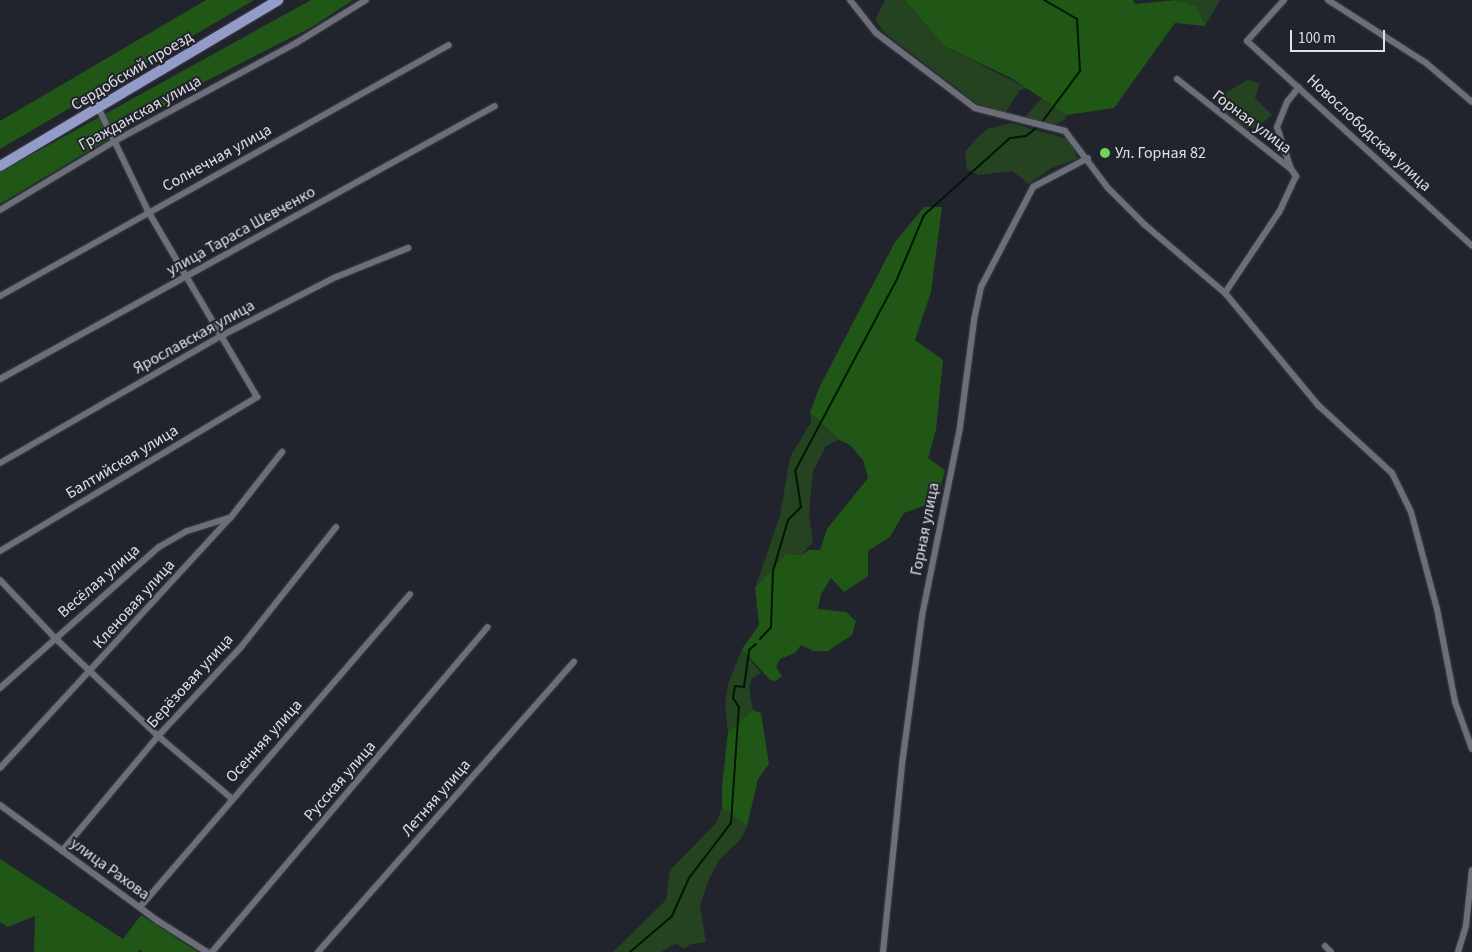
<!DOCTYPE html>
<meta charset="utf-8">
<style>
body{margin:0}
#map{position:relative;width:1472px;height:952px;overflow:hidden;background:#21232d;font-family:"Source Sans 3",sans-serif}
div>[style]{position:absolute}
.green>*{inset:0;background:#254320}
.forest>*{inset:0;background:#205716}
.stream>*{height:2px;margin:-1px;padding:0 1px;transform-origin:1px;border-radius:1px;background:#001700}
.roads{filter:drop-shadow(0 0 1px #3e3f47) drop-shadow(0 0 1px #3e3f47)}
.street>*{height:6px;margin:-3px;padding:0 3px;transform-origin:3px;border-radius:3px;background:#6c6f7a}
.primary>*{height:10px;margin:-5px;padding:0 5px;transform-origin:5px;border-radius:5px;background:#939bc8}
.dots>*{width:14px;height:14px;translate:-50% -50%;box-sizing:border-box;border:2px solid #21232d;border-radius:50%}
span{translate:-50% -50%;white-space:nowrap;text-align:center;line-height:1.15;-webkit-text-stroke:4px #21232d;paint-order:stroke}
.street-label{font-size:16px;color:#dee0e6}
.poi-label{font-size:16px;color:#dee0e6}
.left{translate:0 -50%;text-align:left}
.scale{position:absolute;left:1290px;top:30px;width:95px;height:22px;box-sizing:border-box;border:2px solid #dee0e6;border-top:0;padding-left:6px;font-size:15px;line-height:18px;white-space:nowrap;color:#dee0e6;-webkit-text-stroke:4px #21232d;paint-order:stroke}
</style>
<div id="map">
<div class="green">
<i style="clip-path:polygon(885px 0,905px 0,944px 46px,1027px 88px,1020px 90px,1005px 113px,976px 103px,886px 34px,875px 20px)"></i>
<i style="clip-path:polygon(1175px 0,1220px 0,1205px 26px,1195px 6px)"></i>
<i style="clip-path:polygon(1247px 80px,1260px 83px,1255px 98px,1272px 115px,1257px 128px,1247px 128px,1237px 122px,1220px 107px,1225px 93px)"></i>
<i style="clip-path:polygon(1042px 98px,1067px 115px,1064px 120px,1051px 127px,1024px 118px)"></i>
<i style="clip-path:polygon(1011px 123px,1068px 139px,1075px 149px,1077px 159px,1052px 168px,1029px 184px,1012px 171px,978px 175px,967px 169px,965px 152px,974px 141px,987px 129px)"></i>
<i style="clip-path:polygon(810px 412px,839px 440px,826px 446px,813px 471px,809px 514px,813px 542px,801px 555px,786px 554px,755px 588px,780px 516px,790px 457px,811px 422px)"></i>
<i style="clip-path:polygon(742px 649px,761px 673px,752px 678px,749px 687px,753px 710px,728px 732px,725px 704px,728px 684px)"></i>
<i style="clip-path:polygon(722px 808px,747px 826px,741px 839px,719px 860px,709px 879px,700px 906px,706px 942px,691px 944px,683px 949px,678px 944px,672px 945px,661px 952px,613px 952px,666px 900px,670px 870px,716px 823px)"></i>
</div>
<div class="forest">
<i style="clip-path:polygon(206px 0,254px 0,0 149px,0 121px)"></i>
<i style="clip-path:polygon(311px 0,353px 0,312px 27px,208px 80px,0 204px,0 172px)"></i>
<i style="clip-path:polygon(905px 0,1133px 0,1135px 4px,1175px 0,1196px 6px,1205px 26px,1175px 23px,1114px 108px,1067px 115px,1011px 78px,944px 46px)"></i>
<i style="clip-path:polygon(924px 207px,942px 207px,931px 292px,915px 340px,943px 360px,936px 430px,928px 458px,945px 470px,937px 501px,904px 513px,890px 537px,868px 551px,868px 576px,844px 592px,831px 578px,821px 594px,818px 609px,846px 612px,856px 621px,852px 635px,828px 651px,813px 651px,801px 645px,795px 653px,780px 659px,776px 667px,782px 676px,776px 681px,770px 680px,742px 649px,759px 625px,755px 588px,786px 554px,801px 555px,809px 550px,820px 550px,827px 529px,868px 478px,863px 460px,850px 445px,839px 440px,810px 412px,820px 386px,895px 242px)"></i>
<i style="clip-path:polygon(753px 710px,761px 713px,769px 764px,758px 779px,747px 826px,722px 808px,722px 786px,728px 732px)"></i>
<i style="clip-path:polygon(0 859px,123px 939px,141px 915px,198px 952px,142px 952px,140px 949px,138px 952px,34px 952px,35px 916px,8px 927px,0 922px)"></i>
</div>
<div class="stream">
<i style="left:1042px;top:122px;width:64px;rotate:-53.3deg"></i>
<i style="left:1080px;top:71px;width:52px;rotate:-93.3deg"></i>
<i style="left:1077px;top:19px;width:38px;rotate:-150deg"></i>
<i style="left:760px;top:639px;width:16px;rotate:-47deg"></i>
<i style="left:771px;top:627px;width:56px;rotate:-88deg"></i>
<i style="left:773px;top:571px;width:53px;rotate:-73.6deg"></i>
<i style="left:788px;top:520px;width:18px;rotate:-45deg"></i>
<i style="left:801px;top:507px;width:36px;rotate:-99deg"></i>
<i style="left:795px;top:471px;width:217px;rotate:-62deg"></i>
<i style="left:897px;top:279px;width:69px;rotate:-67.1deg"></i>
<i style="left:924px;top:215px;width:115px;rotate:-41.8deg"></i>
<i style="left:1010px;top:138px;width:16px;rotate:-7deg"></i>
<i style="left:1026px;top:136px;width:16px;rotate:-38deg"></i>
<i style="left:630px;top:952px;width:55px;rotate:-40.6deg"></i>
<i style="left:672px;top:916px;width:42px;rotate:-65.9deg"></i>
<i style="left:689px;top:878px;width:69px;rotate:-52.6deg"></i>
<i style="left:731px;top:823px;width:116px;rotate:-86.1deg"></i>
<i style="left:739px;top:707px;width:11px;rotate:-124deg"></i>
<i style="left:733px;top:698px;width:12px;rotate:-81deg"></i>
<i style="left:735px;top:686px;width:9px;rotate:6deg"></i>
<i style="left:744px;top:687px;width:37px;rotate:-82deg"></i>
<i style="left:749px;top:650px;width:9px;rotate:-41deg"></i>
</div>
<div class="roads">
<div class="street">
<i style="left:850px;top:0;width:42px;rotate:51.8deg"></i>
<i style="left:876px;top:33px;width:124px;rotate:37.1deg"></i>
<i style="left:975px;top:108px;width:93px;rotate:14.3deg"></i>
<i style="left:1065px;top:131px;width:71px;rotate:53deg"></i>
<i style="left:1108px;top:188px;width:52px;rotate:45deg"></i>
<i style="left:1145px;top:225px;width:105px;rotate:40.4deg"></i>
<i style="left:1225px;top:293px;width:146px;rotate:50.3deg"></i>
<i style="left:1318px;top:405px;width:100px;rotate:42.6deg"></i>
<i style="left:1392px;top:473px;width:43px;rotate:64deg"></i>
<i style="left:1411px;top:512px;width:100px;rotate:75deg"></i>
<i style="left:1437px;top:609px;width:95px;rotate:79deg"></i>
<i style="left:1455px;top:702px;width:50px;rotate:70.1deg"></i>
<i style="left:1284px;top:0;width:55px;rotate:132.1deg"></i>
<i style="left:1247px;top:41px;width:304px;rotate:42.3deg"></i>
<i style="left:1328px;top:0;width:117px;rotate:32.7deg"></i>
<i style="left:1426px;top:63px;width:60px;rotate:40.3deg"></i>
<i style="left:1177px;top:79px;width:145px;rotate:38.3deg"></i>
<i style="left:1291px;top:169px;width:9px;rotate:54deg"></i>
<i style="left:1296px;top:176px;width:40px;rotate:115deg"></i>
<i style="left:1279px;top:212px;width:97px;rotate:123.7deg"></i>
<i style="left:1291px;top:169px;width:44px;rotate:-108.4deg"></i>
<i style="left:1277px;top:127px;width:27px;rotate:-68deg"></i>
<i style="left:1287px;top:102px;width:19px;rotate:-51deg"></i>
<i style="left:0;top:210px;width:132px;rotate:-31deg"></i>
<i style="left:113px;top:142px;width:208px;rotate:-28.4deg"></i>
<i style="left:296px;top:43px;width:82px;rotate:-31.6deg"></i>
<i style="left:0;top:296px;width:514px;rotate:-29.21deg"></i>
<i style="left:0;top:379px;width:565px;rotate:-28.88deg"></i>
<i style="left:0;top:463px;width:257px;rotate:-29.9deg"></i>
<i style="left:223px;top:335px;width:127px;rotate:-27.2deg"></i>
<i style="left:336px;top:277px;width:78px;rotate:-21.9deg"></i>
<i style="left:0;top:551px;width:300px;rotate:-30.9deg"></i>
<i style="left:257px;top:397px;width:216px;rotate:-120.4deg"></i>
<i style="left:148px;top:211px;width:113px;rotate:-115.7deg"></i>
<i style="left:0;top:580px;width:80px;rotate:46.5deg"></i>
<i style="left:55px;top:638px;width:142px;rotate:43.6deg"></i>
<i style="left:158px;top:736px;width:96px;rotate:40.3deg"></i>
<i style="left:0;top:688px;width:213px;rotate:-41.6deg"></i>
<i style="left:159px;top:547px;width:32px;rotate:-30deg"></i>
<i style="left:187px;top:531px;width:44px;rotate:-17.2deg"></i>
<i style="left:0;top:768px;width:341px;rotate:-47.4deg"></i>
<i style="left:231px;top:517px;width:83px;rotate:-51.9deg"></i>
<i style="left:0;top:805px;width:196px;rotate:36.3deg"></i>
<i style="left:158px;top:921px;width:58px;rotate:32.3deg"></i>
<i style="left:62px;top:851px;width:150px;rotate:-50.1deg"></i>
<i style="left:158px;top:736px;width:122px;rotate:-47deg"></i>
<i style="left:241px;top:647px;width:153px;rotate:-51.6deg"></i>
<i style="left:140px;top:907px;width:413px;rotate:-49.2deg"></i>
<i style="left:1325px;top:946px;width:8px;rotate:45deg"></i>
<i style="left:212px;top:952px;width:426px;rotate:-49.7deg"></i>
<i style="left:318px;top:952px;width:387px;rotate:-48.6deg"></i>
<i style="left:883px;top:952px;width:189px;rotate:-84.2deg"></i>
<i style="left:902px;top:764px;width:149px;rotate:-82.3deg"></i>
<i style="left:922px;top:616px;width:193px;rotate:-78.6deg"></i>
<i style="left:960px;top:427px;width:108px;rotate:-82.5deg"></i>
<i style="left:974px;top:320px;width:34px;rotate:-78deg"></i>
<i style="left:981px;top:287px;width:113px;rotate:-62.5deg"></i>
<i style="left:1033px;top:187px;width:62px;rotate:-27.8deg"></i>
<i style="left:1458px;top:952px;width:28px;rotate:-73deg"></i>
<i style="left:1466px;top:925px;width:55px;rotate:-83.8deg"></i>
</div>
<div class="primary">
<i style="left:0;top:166px;width:324px;rotate:-30.8deg"></i>
</div>
</div>
<div class="dots">
<i style="left:1105px;top:153px;background:#70d35f"></i>
</div>
<div class="street-label">
<span style="left:132px;top:71px;rotate:-31deg">Сердобский проезд</span>
<span style="left:140px;top:113px;rotate:-29deg">Гражданская улица</span>
<span style="left:1252px;top:122px;rotate:37deg">Горная улица</span>
<span style="left:1369px;top:133px;rotate:43deg">Новослободская улица</span>
<span style="left:217px;top:158px;rotate:-29deg">Солнечная улица</span>
<span style="left:241px;top:231px;rotate:-29deg">улица Тараса Шевченко</span>
<span style="left:194px;top:337px;rotate:-29deg">Ярославская улица</span>
<span style="left:122px;top:462px;rotate:-31deg">Балтийская улица</span>
<span style="left:925px;top:529px;rotate:-79deg">Горная улица</span>
<span style="left:99px;top:581px;rotate:-41deg">Весёлая улица</span>
<span style="left:134px;top:604px;rotate:-48deg">Кленовая улица</span>
<span style="left:190px;top:681px;rotate:-48deg">Берёзовая улица</span>
<span style="left:264px;top:741px;rotate:-48deg">Осенняя улица</span>
<span style="left:340px;top:781px;rotate:-49deg">Русская улица</span>
<span style="left:436px;top:798px;rotate:-49deg">Летняя улица</span>
<span style="left:110px;top:869px;rotate:36deg">улица Рахова</span>
</div>
<div class="poi-label">
<span class="left" style="left:1115px;top:153px">Ул. Горная 82</span>
</div>
<div class="scale">100 m</div>
</div>
